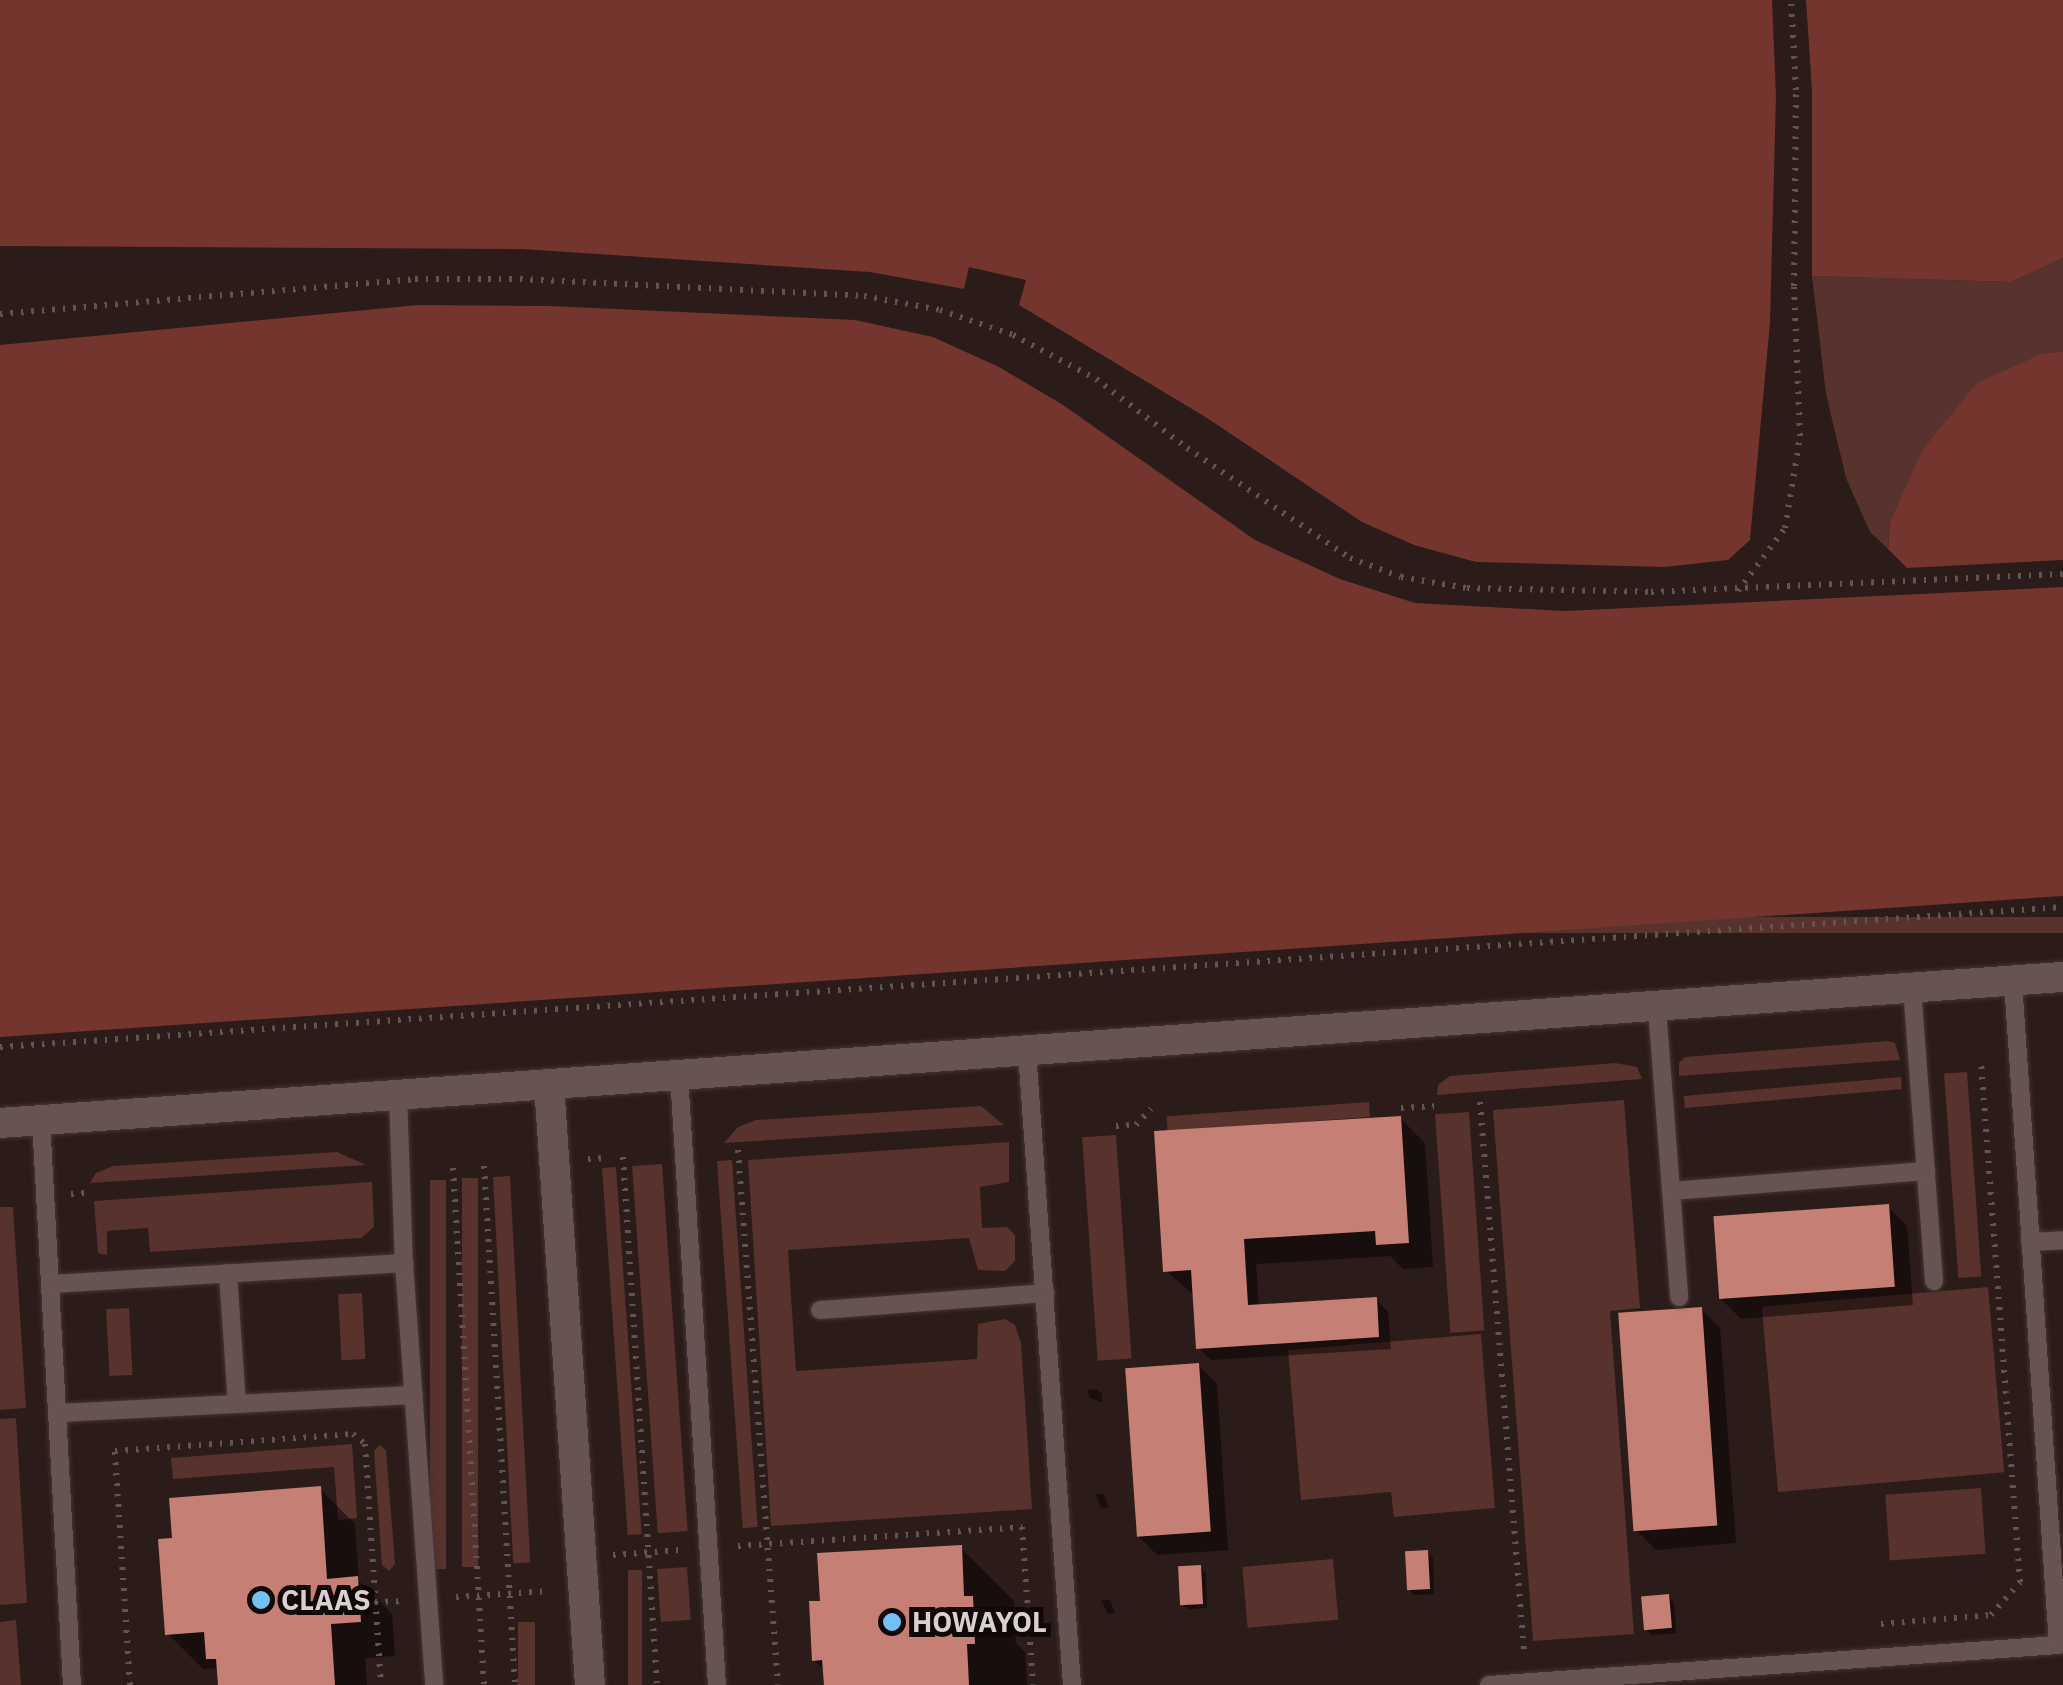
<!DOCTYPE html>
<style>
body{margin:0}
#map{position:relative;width:2063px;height:1685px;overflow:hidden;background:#2b1b19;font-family:"IBM Plex Sans",sans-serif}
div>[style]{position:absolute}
.green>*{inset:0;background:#58322c;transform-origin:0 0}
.forest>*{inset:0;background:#73352d}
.shadow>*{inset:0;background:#0007}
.building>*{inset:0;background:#c67f75;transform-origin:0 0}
.path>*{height:6px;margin-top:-3px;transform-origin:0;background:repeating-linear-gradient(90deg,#625452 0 2.5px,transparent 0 10.5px)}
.roads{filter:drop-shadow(0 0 2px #433634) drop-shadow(0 0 2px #433634)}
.service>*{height:18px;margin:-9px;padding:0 9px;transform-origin:9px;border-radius:9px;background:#675350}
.minor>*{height:30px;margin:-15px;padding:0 15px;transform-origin:15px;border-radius:15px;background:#675350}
.dots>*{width:28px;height:28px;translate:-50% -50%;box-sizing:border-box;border:5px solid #0f0807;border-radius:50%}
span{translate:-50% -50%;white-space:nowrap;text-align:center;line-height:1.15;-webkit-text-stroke:10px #0f0807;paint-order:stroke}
.poi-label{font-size:28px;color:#dbd0ce;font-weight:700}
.left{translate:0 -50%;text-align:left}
</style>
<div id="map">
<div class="green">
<i style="clip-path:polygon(2063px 258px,2063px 351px,2041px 354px,1890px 522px,1888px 549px,1870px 532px,1846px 478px,1826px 394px,1812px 276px,2011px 282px)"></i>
<i style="left:2063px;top:917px;width:16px;height:2068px;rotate:90deg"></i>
<i style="clip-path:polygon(1888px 1041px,1895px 1043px,1900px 1060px,1679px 1076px,1679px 1063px,1685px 1057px)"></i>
<i style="clip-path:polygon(1615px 1063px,1637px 1067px,1642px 1079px,1437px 1095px,1438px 1085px,1450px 1076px)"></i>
<i style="left:1967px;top:1072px;width:205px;height:23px;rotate:86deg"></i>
<i style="left:1901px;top:1077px;width:12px;height:218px;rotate:85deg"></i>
<i style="clip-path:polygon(1624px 1100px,1640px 1308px,1610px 1311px,1634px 1634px,1533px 1641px,1493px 1110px)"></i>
<i style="left:1369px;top:1102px;width:15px;height:203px;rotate:86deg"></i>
<i style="clip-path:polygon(981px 1106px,1004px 1125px,724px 1143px,738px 1127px,756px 1120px)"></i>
<i style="left:1469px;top:1112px;width:219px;height:34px;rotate:86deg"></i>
<i style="left:1116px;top:1135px;width:224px;height:34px;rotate:86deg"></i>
<i style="clip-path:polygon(1009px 1142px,1009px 1182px,980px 1187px,982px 1228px,1007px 1227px,1015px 1235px,1015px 1261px,1005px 1271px,978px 1270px,969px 1238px,788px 1250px,796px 1371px,977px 1359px,978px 1324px,1005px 1319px,1015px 1325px,1021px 1343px,1032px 1509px,771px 1526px,748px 1160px)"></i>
<i style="clip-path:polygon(337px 1152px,366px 1165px,90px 1183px,96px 1173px,113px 1166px)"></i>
<i style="left:732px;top:1160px;width:368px;height:15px;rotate:86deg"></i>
<i style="left:662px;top:1164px;width:368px;height:30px;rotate:86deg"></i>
<i style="left:616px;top:1167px;width:368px;height:14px;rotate:86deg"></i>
<i style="left:510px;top:1176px;width:387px;height:17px;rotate:87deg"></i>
<i style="left:462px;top:1178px;width:16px;height:389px"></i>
<i style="left:430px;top:1180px;width:16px;height:389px"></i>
<i style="clip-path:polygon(372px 1182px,374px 1227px,361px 1238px,150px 1252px,148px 1228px,107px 1231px,107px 1255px,98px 1253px,94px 1201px)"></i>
<i style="clip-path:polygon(0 1207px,13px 1207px,26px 1408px,0 1410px)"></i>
<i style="left:1988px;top:1287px;width:186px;height:227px;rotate:85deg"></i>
<i style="left:362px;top:1293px;width:66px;height:24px;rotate:87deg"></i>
<i style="left:129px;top:1308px;width:67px;height:23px;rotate:87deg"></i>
<i style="clip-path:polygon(1481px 1334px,1495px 1508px,1394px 1517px,1391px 1492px,1301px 1500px,1288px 1350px)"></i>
<i style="clip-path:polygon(16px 1418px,27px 1603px,0 1605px,0 1419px)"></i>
<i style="clip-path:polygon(352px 1444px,357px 1518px,338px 1520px,334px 1467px,173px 1479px,171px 1458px)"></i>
<i style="clip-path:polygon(380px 1445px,386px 1450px,395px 1564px,389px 1571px,382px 1565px,374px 1451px)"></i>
<i style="left:1981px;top:1488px;width:66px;height:96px;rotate:86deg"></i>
<i style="left:1333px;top:1559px;width:61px;height:91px;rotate:85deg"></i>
<i style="left:687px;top:1567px;width:53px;height:30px;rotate:86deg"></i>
<i style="left:628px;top:1570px;width:14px;height:115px"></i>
<i style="clip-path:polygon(16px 1620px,21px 1685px,0 1685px,0 1622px)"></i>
<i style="left:518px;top:1622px;width:17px;height:63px"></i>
</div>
<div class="forest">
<i style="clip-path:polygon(0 0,1772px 0,1776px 96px,1770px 323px,1750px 540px,1728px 560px,1664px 567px,1476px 562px,1414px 545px,1362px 522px,1207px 418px,1019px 305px,1026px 280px,969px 267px,964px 289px,870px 272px,521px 249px,0 246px)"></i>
<i style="clip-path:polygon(1806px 0,2063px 0,2063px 258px,2011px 282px,1812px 276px,1812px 90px)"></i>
<i style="clip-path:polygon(418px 305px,550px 306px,855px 320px,933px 337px,999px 367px,1063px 405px,1255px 540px,1340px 579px,1415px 603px,1565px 611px,2063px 587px,2063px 896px,0 1037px,0 345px)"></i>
<i style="clip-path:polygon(2063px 351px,2063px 560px,1907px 568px,1888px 549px,1890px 522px,1923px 449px,1977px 383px,2041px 354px)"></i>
</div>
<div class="shadow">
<i style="clip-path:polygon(1400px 1118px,1425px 1143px,1433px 1267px,1403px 1269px,1390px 1256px,1256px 1264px,1259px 1307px,1376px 1299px,1388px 1312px,1391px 1349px,1211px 1360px,1199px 1348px,1195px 1296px,1166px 1271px)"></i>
<i style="clip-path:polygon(1888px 1207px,1907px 1226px,1913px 1305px,1741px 1319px,1722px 1300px)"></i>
<i style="clip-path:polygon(1701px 1309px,1720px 1328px,1736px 1543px,1656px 1550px,1637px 1531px)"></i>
<i style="clip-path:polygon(1198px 1365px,1217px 1384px,1228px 1550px,1157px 1555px,1138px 1536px)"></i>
<i style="clip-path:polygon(1096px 1389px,1102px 1394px,1102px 1403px,1089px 1397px,1088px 1390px)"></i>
<i style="clip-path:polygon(320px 1489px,355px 1524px,359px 1581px,392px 1614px,395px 1656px,365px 1658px,367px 1685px,220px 1685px,219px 1668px,203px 1669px,168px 1634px,175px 1540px)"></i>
<i style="clip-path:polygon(1095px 1494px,1103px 1494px,1109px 1507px,1101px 1508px)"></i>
<i style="clip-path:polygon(961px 1548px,1014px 1601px,1016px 1643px,1025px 1652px,1027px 1685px,826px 1685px,825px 1671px,814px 1660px,822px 1603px)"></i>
<i style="clip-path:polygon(1427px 1552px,1433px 1558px,1434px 1594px,1414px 1595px,1409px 1589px)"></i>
<i style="clip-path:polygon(1200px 1567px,1206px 1573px,1207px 1608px,1188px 1609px,1182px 1604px)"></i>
<i style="clip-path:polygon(1668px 1597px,1674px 1602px,1676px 1633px,1651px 1635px,1646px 1629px)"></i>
<i style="clip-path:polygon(1101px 1600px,1110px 1600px,1115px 1613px,1108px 1614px)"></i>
</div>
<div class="building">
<i style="clip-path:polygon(1401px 1116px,1409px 1243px,1376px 1245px,1375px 1231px,1244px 1239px,1248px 1305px,1377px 1297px,1379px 1337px,1196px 1349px,1191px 1270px,1163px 1272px,1154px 1131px)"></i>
<i style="left:1889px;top:1204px;width:83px;height:176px;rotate:86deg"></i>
<i style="left:1702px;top:1307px;width:219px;height:84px;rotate:86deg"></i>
<i style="left:1199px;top:1363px;width:169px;height:74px;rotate:86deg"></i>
<i style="clip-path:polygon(321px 1486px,327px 1579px,358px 1576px,361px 1622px,331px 1624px,335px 1685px,218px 1685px,216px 1659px,206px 1659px,204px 1632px,165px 1635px,158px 1539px,172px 1538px,169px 1498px)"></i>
<i style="clip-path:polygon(962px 1545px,964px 1596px,973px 1596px,975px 1644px,967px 1644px,969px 1685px,824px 1685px,822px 1660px,812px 1661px,809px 1601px,820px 1601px,817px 1553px)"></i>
<i style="left:1428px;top:1550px;width:39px;height:23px;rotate:87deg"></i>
<i style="left:1201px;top:1565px;width:39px;height:23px;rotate:87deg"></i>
<i style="left:1669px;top:1594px;width:34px;height:28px;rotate:85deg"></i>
</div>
<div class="path">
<i style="left:0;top:314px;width:416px;rotate:-4.8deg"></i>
<i style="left:415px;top:279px;width:105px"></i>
<i style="left:520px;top:279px;width:344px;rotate:2.8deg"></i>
<i style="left:864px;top:296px;width:77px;rotate:10.4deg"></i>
<i style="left:940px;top:310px;width:77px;rotate:18.9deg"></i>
<i style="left:1013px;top:335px;width:94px;rotate:27.9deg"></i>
<i style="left:1096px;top:379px;width:114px;rotate:37.2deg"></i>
<i style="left:1187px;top:448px;width:197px;rotate:34deg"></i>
<i style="left:1350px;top:558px;width:54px;rotate:20.4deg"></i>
<i style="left:1401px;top:577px;width:67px;rotate:9.5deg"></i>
<i style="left:1467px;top:588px;width:184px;rotate:1.2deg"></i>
<i style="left:1651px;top:592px;width:412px;rotate:-2.5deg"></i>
<i style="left:1738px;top:591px;width:79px;rotate:-53.3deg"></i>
<i style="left:1785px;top:528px;width:93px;rotate:-80.7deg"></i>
<i style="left:1800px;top:436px;width:150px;rotate:-92.3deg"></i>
<i style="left:1794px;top:286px;width:196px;rotate:-89.4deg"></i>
<i style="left:1796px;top:90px;width:90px;rotate:-93.2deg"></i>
<i style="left:0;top:1047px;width:2068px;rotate:-3.88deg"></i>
<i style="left:1480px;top:1102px;width:551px;rotate:85.42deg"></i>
<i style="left:1401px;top:1108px;width:33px;rotate:-3deg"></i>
<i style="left:1116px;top:1126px;width:20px;rotate:-3deg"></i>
<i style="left:1136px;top:1125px;width:22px;rotate:-47deg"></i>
<i style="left:738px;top:1150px;width:536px;rotate:85.72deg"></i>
<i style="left:623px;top:1157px;width:529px;rotate:86.32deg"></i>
<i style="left:588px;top:1159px;width:20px;rotate:-3deg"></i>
<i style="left:484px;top:1166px;width:520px;rotate:86.58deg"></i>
<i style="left:453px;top:1168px;width:518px;rotate:86.57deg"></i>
<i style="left:71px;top:1194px;width:16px;rotate:-4deg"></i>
<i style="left:738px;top:1546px;width:285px;rotate:-3.8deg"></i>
<i style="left:1022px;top:1527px;width:158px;rotate:86deg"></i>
<i style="left:613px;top:1555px;width:67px;rotate:-4.3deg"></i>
<i style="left:456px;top:1597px;width:93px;rotate:-3.7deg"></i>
<i style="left:375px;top:1602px;width:24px;rotate:-2deg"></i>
<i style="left:1881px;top:1624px;width:110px;rotate:-4.7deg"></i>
<i style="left:1991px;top:1615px;width:44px;rotate:-48.7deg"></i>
<i style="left:2020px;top:1582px;width:520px;rotate:-94.3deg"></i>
<i style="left:130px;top:1685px;width:234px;rotate:-93.7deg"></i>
<i style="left:115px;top:1451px;width:239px;rotate:-4.1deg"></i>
<i style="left:353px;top:1434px;width:16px;rotate:40deg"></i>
<i style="left:365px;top:1444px;width:242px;rotate:86.2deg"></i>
</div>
<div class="roads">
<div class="service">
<i style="left:1912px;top:988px;width:294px;rotate:85.7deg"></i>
<i style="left:1657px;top:1008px;width:290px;rotate:85.6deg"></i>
<i style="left:1027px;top:1051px;width:636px;rotate:85.94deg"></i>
<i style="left:679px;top:1075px;width:611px;rotate:86.44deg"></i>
<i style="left:398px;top:1095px;width:168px;rotate:88deg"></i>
<i style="left:404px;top:1263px;width:423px;rotate:85.9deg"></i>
<i style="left:41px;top:1120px;width:566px;rotate:86.86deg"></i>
<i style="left:1671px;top:1191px;width:256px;rotate:-4.5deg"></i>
<i style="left:2030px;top:1242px;width:33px;rotate:-3deg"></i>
<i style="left:228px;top:1273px;width:131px;rotate:86.1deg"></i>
<i style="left:52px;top:1284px;width:353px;rotate:-3.4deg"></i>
<i style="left:820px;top:1310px;width:226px;rotate:-4.3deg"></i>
<i style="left:59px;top:1413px;width:355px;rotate:-2.9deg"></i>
<i style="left:1489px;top:1685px;width:570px;rotate:-4.02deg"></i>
<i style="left:2058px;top:1645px;width:666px;rotate:-93.88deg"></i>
</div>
<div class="minor">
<i style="left:549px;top:1084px;width:602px;rotate:86.1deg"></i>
<i style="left:0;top:1123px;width:2068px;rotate:-4.05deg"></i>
</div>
</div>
<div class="dots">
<i style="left:261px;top:1600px;background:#72c1f5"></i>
<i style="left:892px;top:1622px;background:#72c1f5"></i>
</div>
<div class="poi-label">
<span class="left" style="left:281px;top:1600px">CLAAS</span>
<span class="left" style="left:912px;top:1622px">HOWAYOL</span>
</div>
</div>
